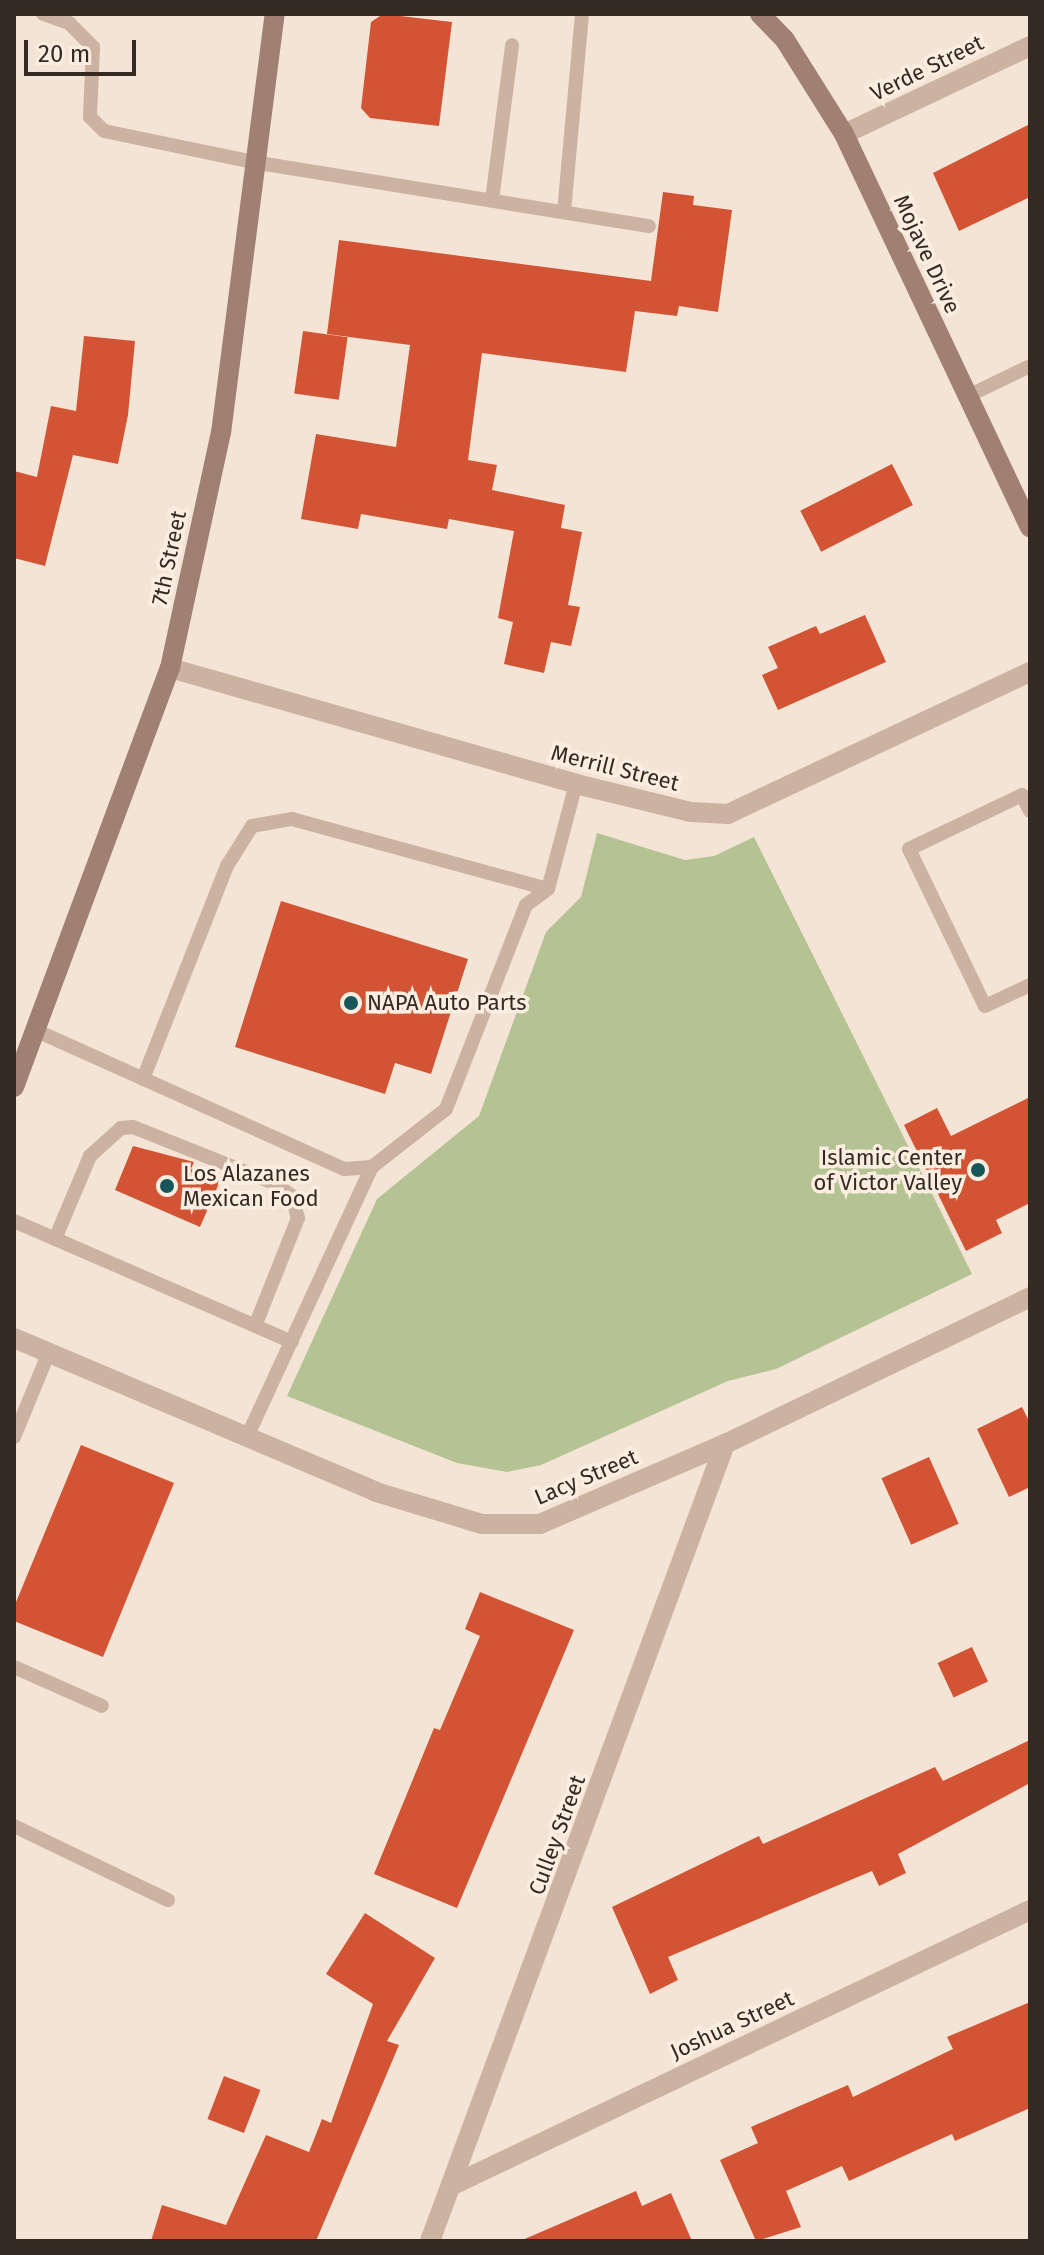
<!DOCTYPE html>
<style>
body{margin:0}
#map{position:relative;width:1044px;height:2255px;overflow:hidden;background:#f3e4d5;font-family:"Fira Sans",sans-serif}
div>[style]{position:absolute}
.green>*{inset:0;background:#b5c394}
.building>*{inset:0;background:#d25434;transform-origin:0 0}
.lane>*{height:14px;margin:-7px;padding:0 7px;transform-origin:7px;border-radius:7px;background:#ccb2a0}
.street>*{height:20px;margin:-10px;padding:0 10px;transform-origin:10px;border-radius:10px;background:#ccb2a0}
.secondary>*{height:20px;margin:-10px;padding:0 10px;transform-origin:10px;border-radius:10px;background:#9f8072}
.dots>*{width:22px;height:22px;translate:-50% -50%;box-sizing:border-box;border:4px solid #fbeee1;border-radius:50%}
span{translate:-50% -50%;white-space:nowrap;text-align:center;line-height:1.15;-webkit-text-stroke:7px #fbeee1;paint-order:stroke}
.street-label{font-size:22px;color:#352924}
.poi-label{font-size:22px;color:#352924}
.left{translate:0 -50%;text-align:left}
.right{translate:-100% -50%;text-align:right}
.frame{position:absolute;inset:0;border:16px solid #352924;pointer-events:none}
.scale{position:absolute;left:24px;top:40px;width:112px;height:36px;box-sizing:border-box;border:4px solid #352924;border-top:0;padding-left:10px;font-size:24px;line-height:28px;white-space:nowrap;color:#352924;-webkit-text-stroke:6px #fbeee1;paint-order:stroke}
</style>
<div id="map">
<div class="green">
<i style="clip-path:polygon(597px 833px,685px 860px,714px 856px,754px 837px,972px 1274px,776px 1369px,728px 1381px,541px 1465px,507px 1472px,457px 1463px,287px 1396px,377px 1199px,479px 1116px,546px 932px,581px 897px)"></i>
</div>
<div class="building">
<i style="clip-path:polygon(383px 14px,452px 22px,439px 126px,370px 118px,361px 108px,371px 22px)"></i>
<i style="clip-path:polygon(1030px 124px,1030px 197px,959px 231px,933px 173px)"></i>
<i style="clip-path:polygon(663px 192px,694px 196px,693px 205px,732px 210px,718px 312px,679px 306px,677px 316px,635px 311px,626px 372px,482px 353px,468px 460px,497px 465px,492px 490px,565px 505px,561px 528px,582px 532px,568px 605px,580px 607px,571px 646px,551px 642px,544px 673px,504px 664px,513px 622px,498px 618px,514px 531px,449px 519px,447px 529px,361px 514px,358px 529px,301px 519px,316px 434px,396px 447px,410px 345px,327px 334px,339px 240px,651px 281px)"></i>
<i style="left:303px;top:331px;width:45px;height:63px;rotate:8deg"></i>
<i style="clip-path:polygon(84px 336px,135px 341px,128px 415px,118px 464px,73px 455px,45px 566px,14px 558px,14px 471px,37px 477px,51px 406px,76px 411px)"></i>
<i style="left:892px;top:464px;width:46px;height:103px;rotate:63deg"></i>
<i style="clip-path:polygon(865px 615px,886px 662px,778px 710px,762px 675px,778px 668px,768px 647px,816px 626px,820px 634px)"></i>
<i style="clip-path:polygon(281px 901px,468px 959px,431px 1074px,395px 1063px,385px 1094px,235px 1047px)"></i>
<i style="clip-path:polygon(1030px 1097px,1030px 1203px,996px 1220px,1002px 1233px,966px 1251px,904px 1125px,937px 1108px,951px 1136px)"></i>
<i style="clip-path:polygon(133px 1146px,194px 1162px,191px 1169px,220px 1181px,200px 1227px,115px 1190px)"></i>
<i style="clip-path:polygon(1022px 1407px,1030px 1423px,1030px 1487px,1009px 1497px,977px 1429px)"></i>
<i style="clip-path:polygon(81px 1445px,174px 1483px,103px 1657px,14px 1621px,14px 1607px)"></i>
<i style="left:929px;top:1457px;width:73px;height:52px;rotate:66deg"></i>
<i style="clip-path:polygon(480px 1592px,574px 1630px,457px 1908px,374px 1874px,434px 1728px,440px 1730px,480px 1636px,465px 1629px)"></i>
<i style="left:972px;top:1647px;width:38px;height:38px;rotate:65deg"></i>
<i style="clip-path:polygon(1030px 1740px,1030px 1783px,898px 1854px,906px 1873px,879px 1886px,872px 1871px,668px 1957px,678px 1980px,650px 1994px,612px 1907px,759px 1836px,763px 1844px,935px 1767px,943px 1781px)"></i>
<i style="clip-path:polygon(365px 1913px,435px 1958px,387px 2041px,399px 2045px,316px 2241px,151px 2241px,162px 2205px,226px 2225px,266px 2135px,309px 2152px,322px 2119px,331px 2123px,373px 2004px,326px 1974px)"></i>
<i style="clip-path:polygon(1030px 2002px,1030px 2108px,955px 2141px,952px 2134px,849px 2181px,842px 2166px,786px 2191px,801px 2227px,756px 2241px,720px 2160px,758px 2143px,751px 2127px,848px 2085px,853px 2097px,953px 2049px,947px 2037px)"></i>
<i style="left:224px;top:2076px;width:39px;height:46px;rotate:21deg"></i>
<i style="clip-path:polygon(636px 2191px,642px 2206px,671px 2193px,692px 2241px,520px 2241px)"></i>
</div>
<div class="lane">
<i style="left:43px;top:14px;width:28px;rotate:19deg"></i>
<i style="left:69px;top:23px;width:34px;rotate:45deg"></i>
<i style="left:93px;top:47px;width:70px;rotate:92.5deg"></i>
<i style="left:90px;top:117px;width:20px;rotate:45deg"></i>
<i style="left:104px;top:131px;width:158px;rotate:11.7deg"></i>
<i style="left:259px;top:163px;width:395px;rotate:9.2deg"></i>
<i style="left:492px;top:200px;width:156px;rotate:-82.6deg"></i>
<i style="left:564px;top:212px;width:199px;rotate:-84.8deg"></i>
<i style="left:968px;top:396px;width:69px;rotate:-25.8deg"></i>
<i style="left:1030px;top:811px;width:18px;rotate:-117deg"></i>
<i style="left:1022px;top:795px;width:125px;rotate:154.5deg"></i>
<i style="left:909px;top:849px;width:174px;rotate:64.2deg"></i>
<i style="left:985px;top:1006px;width:50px;rotate:-25deg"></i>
<i style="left:37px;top:1031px;width:337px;rotate:24.2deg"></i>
<i style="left:344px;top:1169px;width:28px;rotate:-4deg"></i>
<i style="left:372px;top:1167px;width:94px;rotate:-38.1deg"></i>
<i style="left:446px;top:1109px;width:219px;rotate:-68.6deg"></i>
<i style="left:526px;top:905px;width:27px;rotate:-36deg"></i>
<i style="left:548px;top:889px;width:109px;rotate:-75.1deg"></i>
<i style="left:143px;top:1079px;width:229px;rotate:-68.5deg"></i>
<i style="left:227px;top:866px;width:47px;rotate:-58deg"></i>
<i style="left:252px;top:826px;width:41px;rotate:-9.9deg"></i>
<i style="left:292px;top:819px;width:265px;rotate:15.3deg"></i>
<i style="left:14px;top:1221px;width:303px;rotate:23.5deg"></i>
<i style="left:55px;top:1239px;width:90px;rotate:-67.1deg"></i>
<i style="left:90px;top:1156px;width:42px;rotate:-42.1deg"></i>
<i style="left:121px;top:1128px;width:12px;rotate:-5deg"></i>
<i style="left:133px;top:1127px;width:152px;rotate:21.7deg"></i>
<i style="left:274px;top:1183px;width:22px;rotate:36deg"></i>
<i style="left:292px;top:1196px;width:23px;rotate:75deg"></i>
<i style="left:298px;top:1218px;width:116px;rotate:111.7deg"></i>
<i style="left:14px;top:1437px;width:92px;rotate:-67.6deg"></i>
<i style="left:247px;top:1437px;width:298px;rotate:-65.2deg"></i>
<i style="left:14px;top:1667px;width:96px;rotate:23.9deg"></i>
<i style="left:14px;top:1826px;width:171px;rotate:25.7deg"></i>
</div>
<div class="street">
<i style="left:844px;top:134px;width:206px;rotate:-25.3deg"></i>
<i style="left:170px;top:668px;width:422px;rotate:15.9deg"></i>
<i style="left:576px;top:784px;width:118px;rotate:13.7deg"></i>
<i style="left:691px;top:812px;width:37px;rotate:3deg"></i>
<i style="left:728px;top:814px;width:334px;rotate:-25.2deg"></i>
<i style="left:14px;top:1338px;width:393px;rotate:23deg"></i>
<i style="left:376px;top:1492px;width:111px;rotate:16.8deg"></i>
<i style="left:482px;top:1524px;width:58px"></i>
<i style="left:540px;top:1524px;width:202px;rotate:-23.4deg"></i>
<i style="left:725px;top:1444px;width:339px;rotate:-25.7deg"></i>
<i style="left:455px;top:2184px;width:637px;rotate:-25.48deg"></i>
<i style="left:430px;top:2241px;width:850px;rotate:-69.69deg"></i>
</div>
<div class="secondary">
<i style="left:760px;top:14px;width:36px;rotate:46deg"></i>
<i style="left:785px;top:40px;width:111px;rotate:57.9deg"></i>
<i style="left:844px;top:134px;width:435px;rotate:64.7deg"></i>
<i style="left:14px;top:1087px;width:447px;rotate:-69.6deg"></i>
<i style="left:170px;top:668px;width:240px;rotate:-77.8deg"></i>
<i style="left:221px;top:433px;width:422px;rotate:-82.7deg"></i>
</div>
<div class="dots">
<i style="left:351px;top:1003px;background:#16585a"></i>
<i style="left:978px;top:1170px;background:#16585a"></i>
<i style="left:167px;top:1186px;background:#16585a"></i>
</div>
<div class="street-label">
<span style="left:927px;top:68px;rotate:-26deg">Verde Street</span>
<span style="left:927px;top:254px;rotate:65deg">Mojave Drive</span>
<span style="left:169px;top:558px;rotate:-78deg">7th Street</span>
<span style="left:615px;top:768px;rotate:14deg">Merrill Street</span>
<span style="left:586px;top:1477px;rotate:-23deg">Lacy Street</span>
<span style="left:557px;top:1835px;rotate:-70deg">Culley Street</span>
<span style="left:732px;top:2025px;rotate:-25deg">Joshua Street</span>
</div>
<div class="poi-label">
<span class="left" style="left:367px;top:1003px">NAPA Auto Parts</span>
<span class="right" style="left:962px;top:1170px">Islamic Center<br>of Victor Valley</span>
<span class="left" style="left:183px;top:1186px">Los Alazanes<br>Mexican Food</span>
</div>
<div class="frame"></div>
<div class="scale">20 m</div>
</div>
